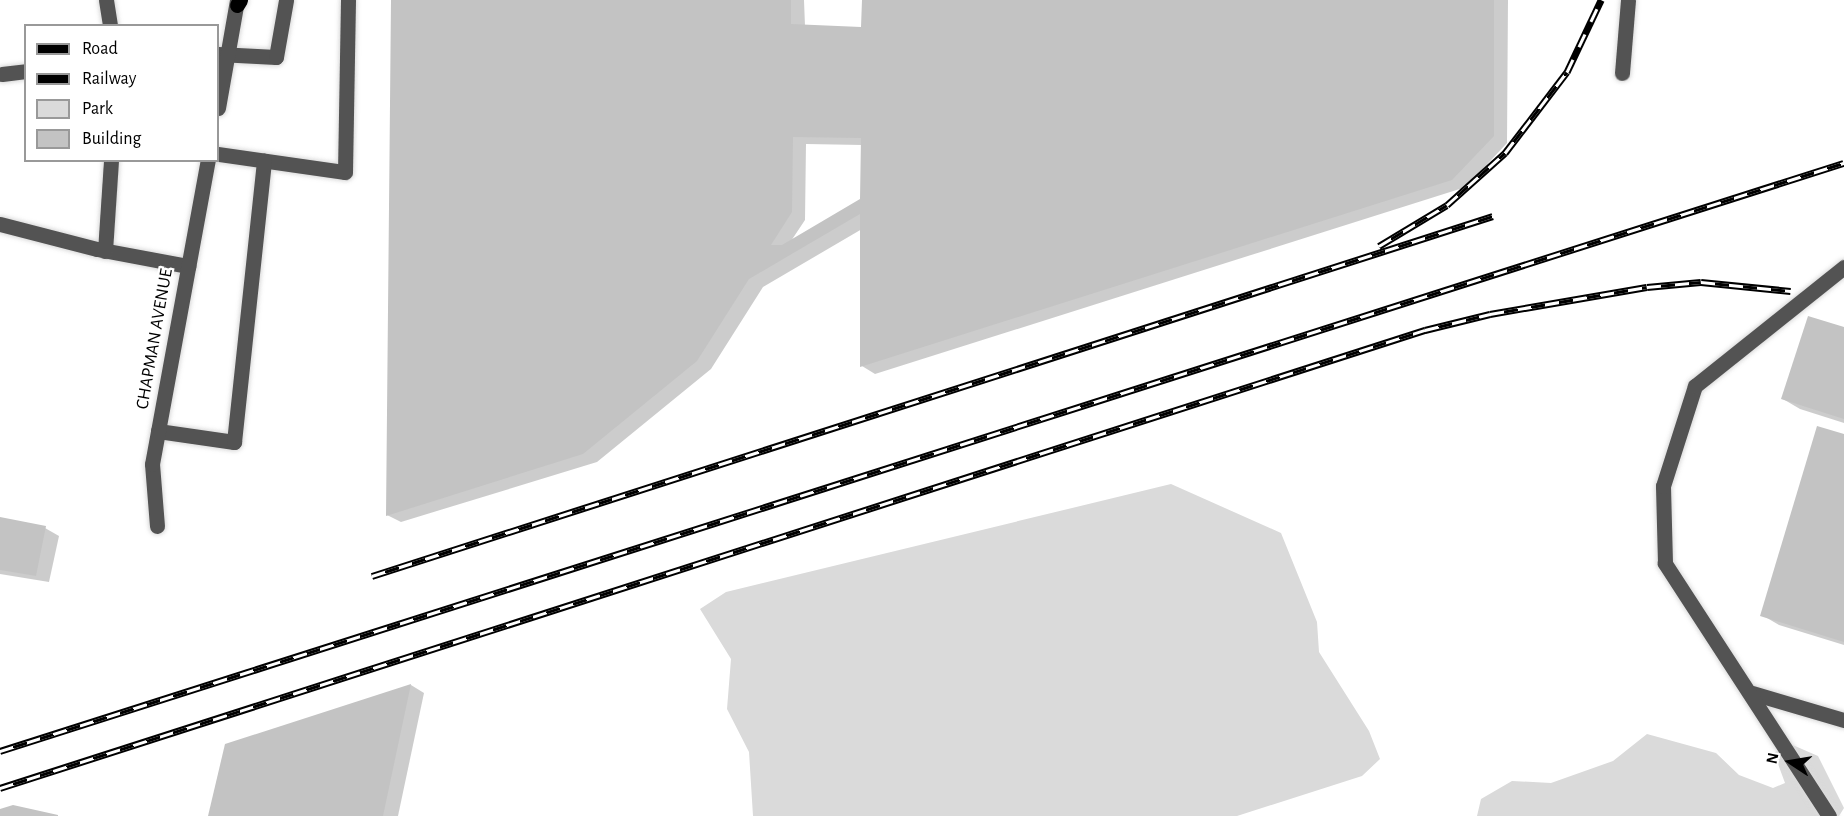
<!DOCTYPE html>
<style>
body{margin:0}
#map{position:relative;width:1844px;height:816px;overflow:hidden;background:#fff;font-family:"Alegreya Sans",sans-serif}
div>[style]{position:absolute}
.green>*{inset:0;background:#dadada}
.shadow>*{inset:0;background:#0003}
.building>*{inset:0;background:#c3c3c3}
.roads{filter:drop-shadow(0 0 2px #dbdbdb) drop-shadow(0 0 2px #dbdbdb)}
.minor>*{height:15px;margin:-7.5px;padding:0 7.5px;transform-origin:7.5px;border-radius:7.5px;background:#535353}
.major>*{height:15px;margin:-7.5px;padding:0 7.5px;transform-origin:7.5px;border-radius:7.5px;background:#000}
.rail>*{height:7px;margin-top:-3.5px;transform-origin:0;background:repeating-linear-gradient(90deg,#fff 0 14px,#000 0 28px);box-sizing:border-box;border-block:2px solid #000}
span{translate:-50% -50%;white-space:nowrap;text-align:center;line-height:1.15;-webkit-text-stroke:4.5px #fff;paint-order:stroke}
.street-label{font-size:18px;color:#000}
.legend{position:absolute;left:24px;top:24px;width:195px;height:138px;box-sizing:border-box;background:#fff;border:2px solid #999;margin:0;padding:8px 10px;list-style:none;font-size:18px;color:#000}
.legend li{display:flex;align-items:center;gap:12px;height:30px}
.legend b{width:30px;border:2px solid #999}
.north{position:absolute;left:1760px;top:732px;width:60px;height:60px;-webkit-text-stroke:4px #fff;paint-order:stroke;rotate:282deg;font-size:16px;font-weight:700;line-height:24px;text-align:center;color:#000}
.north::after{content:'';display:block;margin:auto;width:21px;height:27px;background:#000;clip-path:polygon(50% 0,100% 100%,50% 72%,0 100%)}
</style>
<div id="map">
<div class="green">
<i style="clip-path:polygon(1171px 484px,1281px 533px,1317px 622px,1319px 652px,1369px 731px,1380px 759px,1362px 776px,1237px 816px,753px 816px,749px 752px,727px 709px,731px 659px,700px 609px,726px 592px)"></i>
<i style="clip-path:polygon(1647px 734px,1716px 753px,1739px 775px,1773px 788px,1785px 783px,1774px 753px,1788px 743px,1818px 756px,1844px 808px,1839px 816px,1477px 816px,1481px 799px,1512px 781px,1551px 783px,1613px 761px)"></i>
</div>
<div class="shadow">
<i style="clip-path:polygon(evenodd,392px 0,804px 0,805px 26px,863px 28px,864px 0,1508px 0,1507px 143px,1466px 187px,875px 374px,862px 366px,862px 229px,763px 287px,711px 369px,597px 462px,401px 522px,387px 515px,392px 0,806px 144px,862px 145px,862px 200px,791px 241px,805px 220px,806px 144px)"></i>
<i style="clip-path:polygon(1844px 329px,1844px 423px,1800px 409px,1783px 399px)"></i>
<i style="clip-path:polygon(1844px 435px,1844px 645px,1779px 625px,1762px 615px)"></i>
<i style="clip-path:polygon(0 518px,45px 528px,59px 536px,49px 582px,0 574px)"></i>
<i style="clip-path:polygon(411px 685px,424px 693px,398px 816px,210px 816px)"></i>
</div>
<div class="building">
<i style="clip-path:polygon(evenodd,391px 0,791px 0,791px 24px,861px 27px,862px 0,1494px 0,1494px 136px,1452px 180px,860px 367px,860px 214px,749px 279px,697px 361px,583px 454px,386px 516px,391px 0,793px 137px,861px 138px,860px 199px,782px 245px,771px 245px,792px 212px,793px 137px)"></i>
<i style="clip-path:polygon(1808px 316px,1844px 327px,1844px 419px,1781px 399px)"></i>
<i style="clip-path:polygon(1817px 426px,1844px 434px,1844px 642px,1760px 616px)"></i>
<i style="clip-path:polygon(0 517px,46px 526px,36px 576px,0 570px)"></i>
<i style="clip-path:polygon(411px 684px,383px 816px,208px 816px,225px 744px)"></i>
<i style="clip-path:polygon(13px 805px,58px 815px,58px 816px,0 816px,0 809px)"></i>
</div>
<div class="roads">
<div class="minor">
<i style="left:106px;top:0;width:26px;rotate:81deg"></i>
<i style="left:218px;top:54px;width:58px;rotate:3deg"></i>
<i style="left:276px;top:57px;width:58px;rotate:-80deg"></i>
<i style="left:1622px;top:73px;width:73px;rotate:-85.3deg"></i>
<i style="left:2px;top:74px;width:24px;rotate:-7deg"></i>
<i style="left:218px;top:108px;width:110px;rotate:-80deg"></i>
<i style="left:218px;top:154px;width:128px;rotate:8.1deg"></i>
<i style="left:345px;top:172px;width:172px;rotate:-89deg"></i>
<i style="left:0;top:224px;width:100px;rotate:14.5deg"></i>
<i style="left:97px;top:249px;width:93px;rotate:10.6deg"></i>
<i style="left:105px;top:251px;width:91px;rotate:-86.2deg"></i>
<i style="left:158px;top:431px;width:77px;rotate:8.2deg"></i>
<i style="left:234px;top:442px;width:283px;rotate:-83.9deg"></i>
<i style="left:157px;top:526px;width:62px;rotate:-94.6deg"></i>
<i style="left:152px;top:464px;width:309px;rotate:-79.6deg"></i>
<i style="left:1752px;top:693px;width:96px;rotate:16.4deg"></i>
<i style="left:1829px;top:816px;width:302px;rotate:-123deg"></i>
<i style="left:1665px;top:563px;width:77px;rotate:-91.5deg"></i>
<i style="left:1663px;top:486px;width:105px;rotate:-72.3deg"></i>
<i style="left:1695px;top:386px;width:191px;rotate:-38.6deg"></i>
</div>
<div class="major">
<i style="left:237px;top:5px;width:6px;rotate:-59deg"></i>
</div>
</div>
<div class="rail">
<i style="left:1379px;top:246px;width:79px;rotate:-31.1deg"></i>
<i style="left:1447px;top:205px;width:78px;rotate:-41.9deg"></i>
<i style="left:1505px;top:153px;width:102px;rotate:-52.6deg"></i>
<i style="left:1567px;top:72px;width:80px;rotate:-64.7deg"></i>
<i style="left:372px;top:576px;width:1177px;rotate:-17.8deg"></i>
<i style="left:0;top:751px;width:1935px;rotate:-17.69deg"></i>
<i style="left:0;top:788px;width:1497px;rotate:-17.82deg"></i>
<i style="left:1425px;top:330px;width:67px;rotate:-13.8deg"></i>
<i style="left:1490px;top:314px;width:159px;rotate:-9.8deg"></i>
<i style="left:1647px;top:287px;width:54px;rotate:-5.3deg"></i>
<i style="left:1701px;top:282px;width:90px;rotate:5.7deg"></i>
</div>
<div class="street-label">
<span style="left:155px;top:339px;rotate:-80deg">CHAPMAN AVENUE</span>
</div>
<ul class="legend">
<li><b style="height:8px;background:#000"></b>Road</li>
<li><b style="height:8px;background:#000"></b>Railway</li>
<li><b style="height:16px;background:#dadada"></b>Park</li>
<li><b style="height:16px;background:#c3c3c3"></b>Building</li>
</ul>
<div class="north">N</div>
</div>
